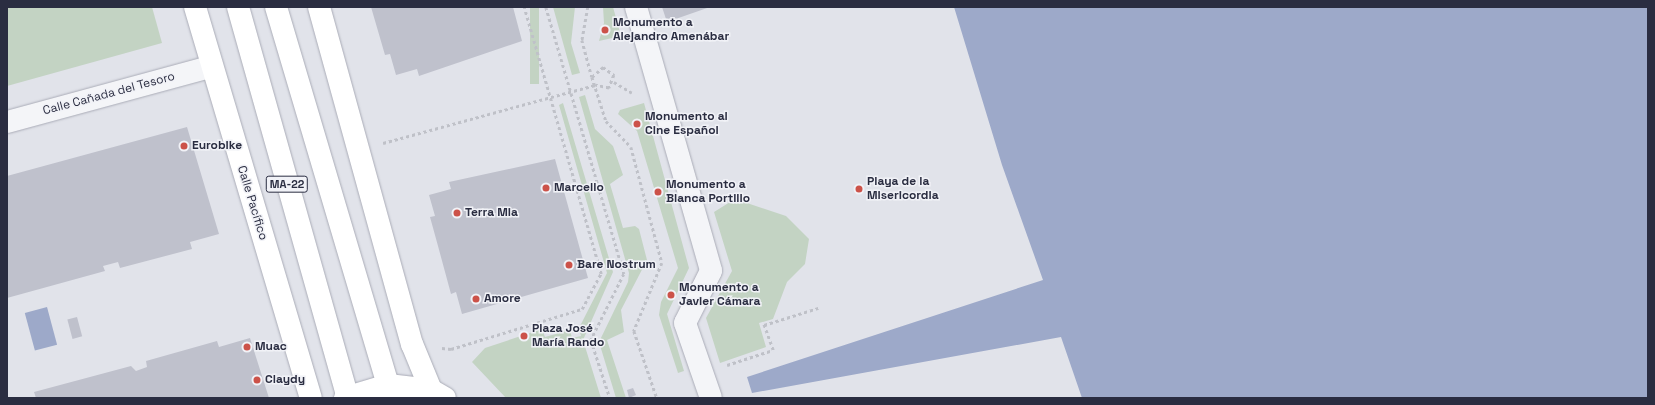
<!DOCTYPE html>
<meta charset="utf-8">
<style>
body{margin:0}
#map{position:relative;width:1655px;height:405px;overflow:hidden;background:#e1e3ea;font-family:"Space Grotesk",sans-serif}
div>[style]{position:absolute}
.green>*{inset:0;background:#c3d3c3;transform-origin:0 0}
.water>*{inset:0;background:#9da9c9;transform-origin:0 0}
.building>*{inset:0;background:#bfc1cc;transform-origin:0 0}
.path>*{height:2.5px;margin-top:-1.25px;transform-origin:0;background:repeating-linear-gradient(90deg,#bfc1c8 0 3px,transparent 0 6px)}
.roads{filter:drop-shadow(0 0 1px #aaacb7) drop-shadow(0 0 1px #aaacb7)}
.street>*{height:22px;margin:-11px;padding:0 11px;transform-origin:11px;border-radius:11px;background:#f4f5f8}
.primary>*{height:22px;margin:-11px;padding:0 11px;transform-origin:11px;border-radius:11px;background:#fff}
.dots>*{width:11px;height:11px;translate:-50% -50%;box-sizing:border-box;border:2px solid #f1f2f7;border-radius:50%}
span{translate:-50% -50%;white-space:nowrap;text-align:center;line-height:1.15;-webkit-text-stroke:3px #f1f2f7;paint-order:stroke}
.shield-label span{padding:1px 3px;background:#f1f2f7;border:1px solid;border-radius:3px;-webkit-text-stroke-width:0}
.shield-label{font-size:11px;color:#2a2d41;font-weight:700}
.poi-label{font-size:12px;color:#2a2d41;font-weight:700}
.left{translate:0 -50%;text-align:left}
.street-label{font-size:12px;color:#2a2d41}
.frame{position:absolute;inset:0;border:8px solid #2a2d41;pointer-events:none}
</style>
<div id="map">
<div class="green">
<i style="clip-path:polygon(7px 7px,152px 7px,162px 43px,7px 86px)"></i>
<i style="left:530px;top:7px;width:9px;height:77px"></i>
<i style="clip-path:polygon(553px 7px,575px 7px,571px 43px,580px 73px,572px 75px)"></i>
<i style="clip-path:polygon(603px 7px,613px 7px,621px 36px,599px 41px,604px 23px)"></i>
<i style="clip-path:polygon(585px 95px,595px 129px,613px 146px,623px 175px,610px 184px,623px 228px,635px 226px,639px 229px,647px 260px,621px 310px,624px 332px,607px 340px,626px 398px,616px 398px,599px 342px,628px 282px,629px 273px,579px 97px)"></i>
<i style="clip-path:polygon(563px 103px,613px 272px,583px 340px,601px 398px,506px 398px,472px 362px,485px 348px,542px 329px,545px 337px,570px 330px,572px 338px,581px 336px,579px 328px,607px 273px,559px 105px)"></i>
<i style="clip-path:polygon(644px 103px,689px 268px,667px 314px,684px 371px,678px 373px,659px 315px,661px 302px,678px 268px,637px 131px,618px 114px,620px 110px)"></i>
<i style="clip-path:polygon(735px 199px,786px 216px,809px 239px,805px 264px,787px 282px,773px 319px,759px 323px,766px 347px,720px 363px,706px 318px,732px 271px,714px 212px)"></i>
</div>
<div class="water">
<i style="clip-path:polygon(954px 7px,1648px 7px,1648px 398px,1082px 398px,1061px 337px,752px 393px,747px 377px,1043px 280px,1002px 165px)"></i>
<i style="left:47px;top:307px;width:39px;height:23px;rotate:75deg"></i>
</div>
<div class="building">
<i style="clip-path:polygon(371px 7px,513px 7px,522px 41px,419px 76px,417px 69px,396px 75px,390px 54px,385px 55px)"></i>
<i style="clip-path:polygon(662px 7px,710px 7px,667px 22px)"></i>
<i style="clip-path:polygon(187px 127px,219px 234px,190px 242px,192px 249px,120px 268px,118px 262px,103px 266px,105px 271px,7px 298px,7px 176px)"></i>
<i style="clip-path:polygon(555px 159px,588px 278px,462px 314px,456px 292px,451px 294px,438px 246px,430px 217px,435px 216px,429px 195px,451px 189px,449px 182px)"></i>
<i style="left:77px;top:317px;width:20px;height:10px;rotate:75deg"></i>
<i style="clip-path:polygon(250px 338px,269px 398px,36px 398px,34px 392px,131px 366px,136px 371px,147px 367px,146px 361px,217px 341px,219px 347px)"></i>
<i style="clip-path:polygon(633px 388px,636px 395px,629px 398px,627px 390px)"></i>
</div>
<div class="path">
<i style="left:546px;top:7px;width:278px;rotate:73.7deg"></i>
<i style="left:624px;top:274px;width:74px;rotate:116.6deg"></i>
<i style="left:591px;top:340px;width:61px;rotate:71.9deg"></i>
<i style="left:588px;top:7px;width:34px;rotate:100deg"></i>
<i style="left:582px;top:40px;width:38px;rotate:75deg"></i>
<i style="left:592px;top:77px;width:46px;rotate:72.3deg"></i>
<i style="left:606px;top:121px;width:36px;rotate:46deg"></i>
<i style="left:631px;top:147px;width:120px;rotate:75deg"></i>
<i style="left:662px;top:263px;width:74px;rotate:112.4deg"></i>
<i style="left:634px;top:331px;width:71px;rotate:71.1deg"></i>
<i style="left:592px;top:77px;width:15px;rotate:-42deg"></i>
<i style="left:603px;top:67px;width:14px;rotate:36deg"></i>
<i style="left:614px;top:75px;width:14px;rotate:111deg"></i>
<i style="left:609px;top:88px;width:14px;rotate:-168deg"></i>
<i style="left:614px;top:82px;width:21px;rotate:31deg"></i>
<i style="left:383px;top:143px;width:220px;rotate:-15.3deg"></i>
<i style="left:442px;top:348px;width:9px;rotate:6deg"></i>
<i style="left:451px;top:349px;width:137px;rotate:-17deg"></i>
<i style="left:582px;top:309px;width:40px;rotate:-62deg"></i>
<i style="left:601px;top:274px;width:278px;rotate:-106.1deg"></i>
<i style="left:727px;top:365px;width:48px;rotate:-18.1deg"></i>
<i style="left:773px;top:350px;width:27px;rotate:-110deg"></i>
<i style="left:764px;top:325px;width:57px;rotate:-17.5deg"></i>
</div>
<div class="roads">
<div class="street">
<i style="left:636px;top:7px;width:274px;rotate:74.1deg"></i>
<i style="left:711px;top:271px;width:58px;rotate:116.6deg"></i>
<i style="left:685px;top:323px;width:79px;rotate:70.9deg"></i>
<i style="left:7px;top:122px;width:210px;rotate:-15.2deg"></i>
</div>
<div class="primary">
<i style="left:195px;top:7px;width:408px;rotate:73.5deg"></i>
<i style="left:238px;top:7px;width:406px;rotate:74.3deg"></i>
<i style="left:276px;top:7px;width:408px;rotate:73.5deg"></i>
<i style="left:319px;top:7px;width:350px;rotate:74.6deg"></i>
<i style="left:412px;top:344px;width:50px;rotate:67.6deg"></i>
<i style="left:345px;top:398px;width:45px;rotate:-16.8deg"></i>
<i style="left:388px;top:385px;width:43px;rotate:6.6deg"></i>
<i style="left:431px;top:390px;width:16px;rotate:30deg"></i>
</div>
</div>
<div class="dots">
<i style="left:605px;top:30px;background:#cc5249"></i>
<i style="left:637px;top:124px;background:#cc5249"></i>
<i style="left:184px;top:146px;background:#cc5249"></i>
<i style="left:546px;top:188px;background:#cc5249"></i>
<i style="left:859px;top:189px;background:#cc5249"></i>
<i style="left:658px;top:192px;background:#cc5249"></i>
<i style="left:457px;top:213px;background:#cc5249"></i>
<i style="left:569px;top:265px;background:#cc5249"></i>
<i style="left:671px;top:295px;background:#cc5249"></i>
<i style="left:476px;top:299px;background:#cc5249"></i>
<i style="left:524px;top:336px;background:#cc5249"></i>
<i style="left:247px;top:347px;background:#cc5249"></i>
<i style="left:257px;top:380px;background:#cc5249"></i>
</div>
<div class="shield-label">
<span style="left:287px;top:184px">MA-22</span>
</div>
<div class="poi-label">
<span class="left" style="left:613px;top:30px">Monumento a<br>Alejandro Amenábar</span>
<span class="left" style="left:645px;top:124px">Monumento al<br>Cine Español</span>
<span class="left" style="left:192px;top:146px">Eurobike</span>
<span class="left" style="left:867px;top:189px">Playa de la<br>Misericordia</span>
<span class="left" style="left:666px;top:192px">Monumento a<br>Blanca Portillo</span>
<span class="left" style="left:554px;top:188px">Marcello</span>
<span class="left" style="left:465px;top:213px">Terra Mia</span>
<span class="left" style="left:577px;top:265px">Bare Nostrum</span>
<span class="left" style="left:679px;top:295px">Monumento a<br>Javier Cámara</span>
<span class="left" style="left:484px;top:299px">Amore</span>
<span class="left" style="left:532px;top:336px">Plaza José<br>María Rando</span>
<span class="left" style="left:255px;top:347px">Muac</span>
<span class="left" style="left:265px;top:380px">Claydy</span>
</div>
<div class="street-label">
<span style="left:109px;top:94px;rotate:-15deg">Calle Cañada del Tesoro</span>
<span style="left:252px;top:203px;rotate:73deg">Calle Pacífico</span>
</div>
<div class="frame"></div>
</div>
